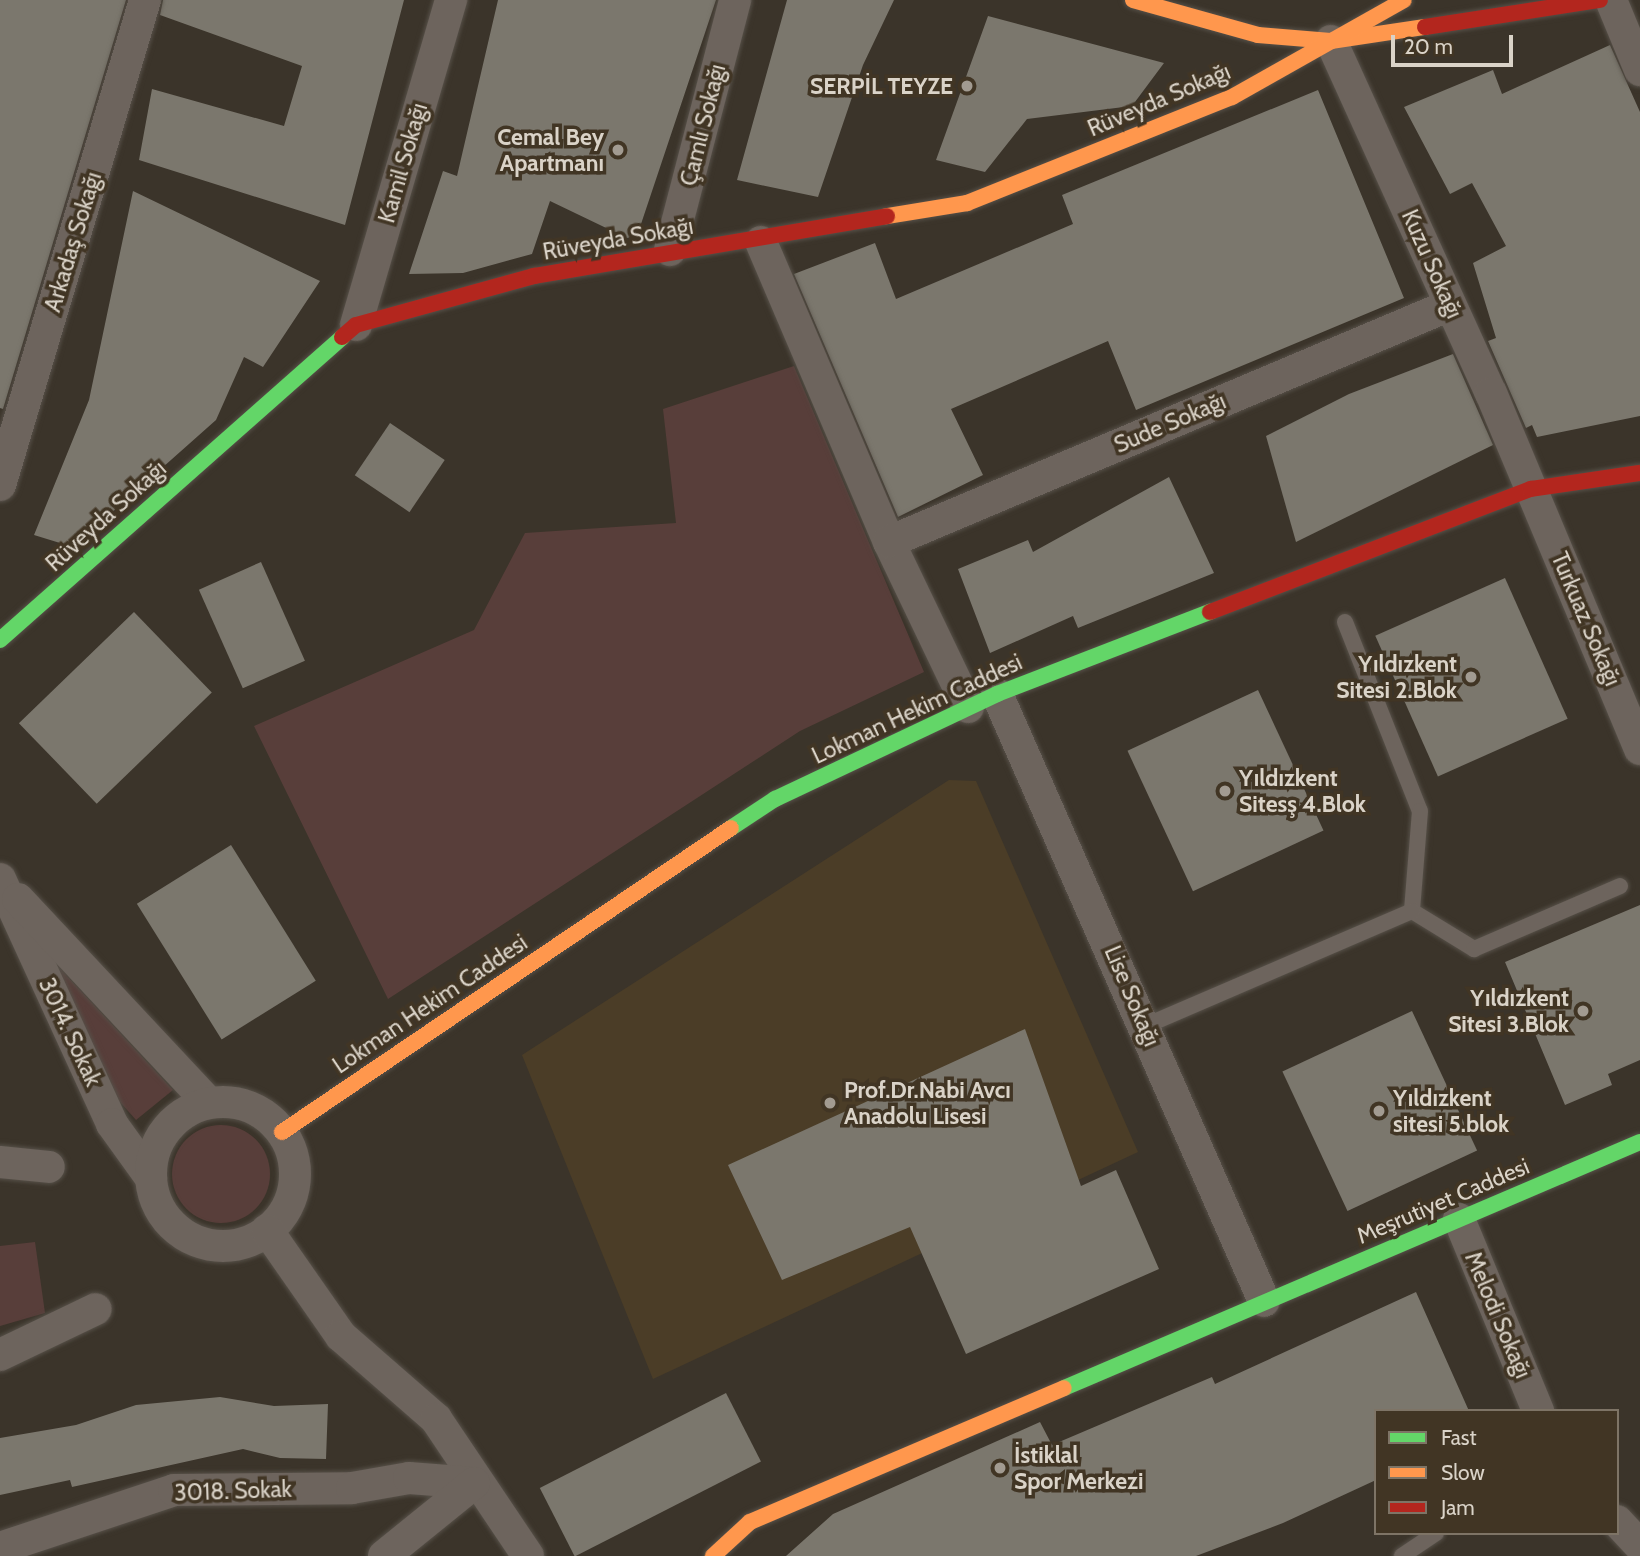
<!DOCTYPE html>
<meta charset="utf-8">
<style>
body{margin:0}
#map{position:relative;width:1640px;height:1556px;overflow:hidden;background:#3b342a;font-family:Cabin,sans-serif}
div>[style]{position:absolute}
.built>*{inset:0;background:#4b3d27}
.green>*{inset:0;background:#583e3a}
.round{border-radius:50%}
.building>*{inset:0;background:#7b776d;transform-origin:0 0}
.roads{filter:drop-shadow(0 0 2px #565048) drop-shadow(0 0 2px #565048)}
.lane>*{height:16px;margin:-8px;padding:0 8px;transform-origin:8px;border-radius:8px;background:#6d645d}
.street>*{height:32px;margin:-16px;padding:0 16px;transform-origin:16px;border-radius:16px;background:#6d645d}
.street>.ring{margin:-16px;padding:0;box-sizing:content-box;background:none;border:32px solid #6d645d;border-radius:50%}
.fast>*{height:16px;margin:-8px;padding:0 8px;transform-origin:8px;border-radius:8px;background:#63d668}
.slow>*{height:16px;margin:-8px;padding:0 8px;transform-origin:8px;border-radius:8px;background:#ff974d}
.jam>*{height:16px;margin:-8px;padding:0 8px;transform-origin:8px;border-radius:8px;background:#b3261e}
.dots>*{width:19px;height:19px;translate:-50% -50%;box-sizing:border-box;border:4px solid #413524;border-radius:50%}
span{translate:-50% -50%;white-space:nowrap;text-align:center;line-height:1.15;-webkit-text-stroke:7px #413524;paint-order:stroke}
.poi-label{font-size:23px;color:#dad3c8;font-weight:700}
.right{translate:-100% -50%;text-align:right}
.left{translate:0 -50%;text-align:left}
.street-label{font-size:23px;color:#dad3c8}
.legend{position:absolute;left:1374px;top:1409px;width:245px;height:126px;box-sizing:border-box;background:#413524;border:2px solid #7e7466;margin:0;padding:9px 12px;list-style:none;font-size:21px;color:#dad3c8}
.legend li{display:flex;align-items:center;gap:14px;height:35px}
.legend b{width:35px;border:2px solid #7e7466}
.scale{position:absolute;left:1391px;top:35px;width:122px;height:32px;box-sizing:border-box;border:4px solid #dad3c8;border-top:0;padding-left:9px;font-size:21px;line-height:24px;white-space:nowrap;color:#dad3c8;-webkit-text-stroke:5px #413524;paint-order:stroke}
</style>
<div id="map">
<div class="built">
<i style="clip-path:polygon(949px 780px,976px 781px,1138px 1152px,653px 1379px,522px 1055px)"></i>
</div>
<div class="green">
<i style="clip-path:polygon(794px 366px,924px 672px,800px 731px,388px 999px,254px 726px,474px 630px,525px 533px,676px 523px,663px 409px)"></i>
<i style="clip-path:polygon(54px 962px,173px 1090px,136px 1120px,120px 1102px)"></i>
<i class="round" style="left:172px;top:1125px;width:98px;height:98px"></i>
<i style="clip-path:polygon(35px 1242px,45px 1313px,0 1326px,0 1246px)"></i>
</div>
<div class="building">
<i style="clip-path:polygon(0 0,126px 0,3px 409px,0 408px)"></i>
<i style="clip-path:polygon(163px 0,404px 0,345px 225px,139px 160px,152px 89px,284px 126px,302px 66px,160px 15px)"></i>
<i style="clip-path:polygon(498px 0,716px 0,637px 236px,627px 238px,550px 201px,532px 254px,463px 273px,409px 274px,443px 171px,457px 176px)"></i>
<i style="clip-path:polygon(787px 0,894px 0,863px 65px,818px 197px,737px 180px)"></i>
<i style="clip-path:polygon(988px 16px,1164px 63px,1132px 106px,1027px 119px,985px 172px,936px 160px)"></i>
<i style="clip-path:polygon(1610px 45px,1640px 112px,1640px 416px,1537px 437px,1532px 425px,1526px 428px,1488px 341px,1496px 338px,1473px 263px,1506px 246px,1472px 183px,1450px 194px,1404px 107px,1493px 70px,1502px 94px)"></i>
<i style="clip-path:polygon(1318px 90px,1404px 298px,1136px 410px,1108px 341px,951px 409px,983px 475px,898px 517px,794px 274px,875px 243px,896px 299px,1073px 224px,1062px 195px)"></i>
<i style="clip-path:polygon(133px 191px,320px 281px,263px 367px,244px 357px,216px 420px,73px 547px,34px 535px,89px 400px)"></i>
<i style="clip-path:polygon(1453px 354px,1493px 445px,1296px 542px,1266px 436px,1349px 394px)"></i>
<i style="left:390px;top:423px;width:66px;height:63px;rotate:34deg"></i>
<i style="clip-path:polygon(1169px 477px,1214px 573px,1078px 628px,1073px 616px,990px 653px,958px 569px,1028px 540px,1033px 552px)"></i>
<i style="left:261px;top:562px;width:108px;height:68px;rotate:66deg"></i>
<i style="left:1505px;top:578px;width:154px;height:142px;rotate:66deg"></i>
<i style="left:134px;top:612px;width:112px;height:160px;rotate:46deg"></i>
<i style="left:1258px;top:690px;width:155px;height:144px;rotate:65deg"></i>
<i style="left:231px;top:845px;width:160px;height:111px;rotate:58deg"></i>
<i style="clip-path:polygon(1640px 905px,1640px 1060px,1608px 1074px,1612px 1085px,1565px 1105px,1505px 962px)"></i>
<i style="left:1412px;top:1011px;width:154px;height:143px;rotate:65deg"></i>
<i style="clip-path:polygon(1025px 1029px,1081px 1186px,1116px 1170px,1159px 1269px,966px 1354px,910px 1227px,782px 1280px,728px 1165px)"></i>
<i style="clip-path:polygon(1416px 1292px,1469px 1411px,1376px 1411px,1376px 1480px,1283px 1523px,1196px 1556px,786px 1556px,833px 1514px,1040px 1422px,1052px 1445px,1212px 1377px,1215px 1384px)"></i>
<i style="left:726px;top:1393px;width:77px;height:209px;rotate:63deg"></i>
<i style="clip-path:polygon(220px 1397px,274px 1406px,328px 1404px,326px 1459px,280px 1458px,243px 1449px,72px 1487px,70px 1480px,0 1495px,0 1438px,76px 1425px,136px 1405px)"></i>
</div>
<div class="roads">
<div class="lane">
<i style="left:1345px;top:622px;width:203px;rotate:68.4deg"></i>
<i style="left:1420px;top:811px;width:100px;rotate:94.6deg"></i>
<i style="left:1412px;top:911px;width:73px;rotate:31.5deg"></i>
<i style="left:1474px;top:949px;width:159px;rotate:-23.3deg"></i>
<i style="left:1145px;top:1026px;width:291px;rotate:-23.3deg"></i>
<i style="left:1402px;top:1556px;width:41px;rotate:-34.1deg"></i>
</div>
<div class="street">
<i style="left:1611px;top:0;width:76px;rotate:67.5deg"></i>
<i style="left:1331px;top:41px;width:387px;rotate:65.6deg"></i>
<i style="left:1491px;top:393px;width:386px;rotate:67.3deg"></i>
<i style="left:761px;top:242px;width:326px;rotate:66.9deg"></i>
<i style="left:889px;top:542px;width:183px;rotate:64.4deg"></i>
<i style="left:670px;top:250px;width:258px;rotate:-75.4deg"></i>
<i style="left:356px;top:325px;width:339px;rotate:-73.7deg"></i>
<i style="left:0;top:485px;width:506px;rotate:-73.35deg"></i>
<i style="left:889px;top:542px;width:609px;rotate:-22.9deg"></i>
<i style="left:997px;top:694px;width:663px;rotate:66.26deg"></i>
<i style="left:0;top:879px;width:269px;rotate:65.4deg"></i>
<i style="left:112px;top:1124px;width:67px;rotate:54.2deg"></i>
<i style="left:18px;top:899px;width:279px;rotate:46.9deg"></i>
<i class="ring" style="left:151px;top:1102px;width:112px;height:112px"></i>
<i style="left:0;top:1162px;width:49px;rotate:5.8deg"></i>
<i style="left:1459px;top:1219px;width:208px;rotate:67.6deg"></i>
<i style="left:267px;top:1230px;width:129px;rotate:55.1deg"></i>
<i style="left:341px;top:1336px;width:126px;rotate:41.1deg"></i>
<i style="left:436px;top:1419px;width:165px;rotate:56.1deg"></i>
<i style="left:0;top:1355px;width:106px;rotate:-25.6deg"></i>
<i style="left:1617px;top:1521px;width:34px;rotate:47deg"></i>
<i style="left:0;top:1548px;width:183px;rotate:-18.4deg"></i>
<i style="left:174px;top:1490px;width:178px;rotate:-0.6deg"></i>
<i style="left:352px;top:1488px;width:58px;rotate:-10deg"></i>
<i style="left:409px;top:1478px;width:65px;rotate:4.4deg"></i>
<i style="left:384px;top:1556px;width:116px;rotate:-39deg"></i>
</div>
<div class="fast">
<i style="left:0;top:640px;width:457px;rotate:-41.5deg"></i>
<i style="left:731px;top:828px;width:53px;rotate:-33.4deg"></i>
<i style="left:775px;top:799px;width:246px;rotate:-25.3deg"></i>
<i style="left:997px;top:694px;width:228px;rotate:-21.1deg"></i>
<i style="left:1064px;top:1388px;width:626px;rotate:-23.13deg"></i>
</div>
<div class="slow">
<i style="left:1133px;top:0;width:130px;rotate:15.6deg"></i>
<i style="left:1258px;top:35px;width:73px;rotate:4.7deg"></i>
<i style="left:1331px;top:41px;width:95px;rotate:-8.5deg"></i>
<i style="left:887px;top:216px;width:81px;rotate:-9.2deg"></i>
<i style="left:967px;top:203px;width:285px;rotate:-21.8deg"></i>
<i style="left:1232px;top:97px;width:197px;rotate:-29.4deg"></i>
<i style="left:282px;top:1132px;width:542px;rotate:-34.1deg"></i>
<i style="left:713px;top:1556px;width:50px;rotate:-42.6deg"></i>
<i style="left:750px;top:1522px;width:341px;rotate:-23.1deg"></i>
</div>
<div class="jam">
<i style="left:1425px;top:27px;width:177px;rotate:-8.8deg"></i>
<i style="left:342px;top:337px;width:18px;rotate:-41deg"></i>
<i style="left:356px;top:325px;width:185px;rotate:-15.4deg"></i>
<i style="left:534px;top:276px;width:358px;rotate:-9.6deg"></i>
<i style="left:1210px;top:612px;width:344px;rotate:-21deg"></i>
<i style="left:1531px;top:489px;width:110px;rotate:-8.4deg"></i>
</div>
</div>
<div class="dots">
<i style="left:967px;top:86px;background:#a29b91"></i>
<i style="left:618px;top:150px;background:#a29b91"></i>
<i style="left:1471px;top:677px;background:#a29b91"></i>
<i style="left:1225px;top:791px;background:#a29b91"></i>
<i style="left:1583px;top:1011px;background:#a29b91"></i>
<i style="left:830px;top:1103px;background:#a29b91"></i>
<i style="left:1379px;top:1111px;background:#a29b91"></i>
<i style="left:1000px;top:1468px;background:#a29b91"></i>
</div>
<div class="poi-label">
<span class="right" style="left:953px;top:86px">SERPİL TEYZE</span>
<span class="right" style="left:604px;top:150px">Cemal Bey<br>Apartmanı</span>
<span class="right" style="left:1457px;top:677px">Yıldızkent<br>Sitesi 2.Blok</span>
<span class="left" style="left:1239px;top:791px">Yıldızkent<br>Sitesş 4.Blok</span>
<span class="right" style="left:1569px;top:1011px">Yıldızkent<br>Sitesi 3.Blok</span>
<span class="left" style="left:844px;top:1103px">Prof.Dr.Nabi Avcı<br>Anadolu Lisesi</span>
<span class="left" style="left:1393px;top:1111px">Yıldızkent<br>sitesi 5.blok</span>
<span class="left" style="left:1014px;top:1468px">İstiklal<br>Spor Merkezi</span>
</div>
<div class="street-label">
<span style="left:1159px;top:100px;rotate:-23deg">Rüveyda Sokağı</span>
<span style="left:703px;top:125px;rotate:-76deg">Çamlı Sokağı</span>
<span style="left:403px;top:163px;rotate:-74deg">Kamil Sokağı</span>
<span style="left:618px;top:239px;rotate:-10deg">Rüveyda Sokağı</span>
<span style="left:73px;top:242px;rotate:-73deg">Arkadaş Sokağı</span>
<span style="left:1432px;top:264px;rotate:66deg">Kuzu Sokağı</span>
<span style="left:1170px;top:423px;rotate:-23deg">Sude Sokağı</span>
<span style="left:106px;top:516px;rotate:-42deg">Rüveyda Sokağı</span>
<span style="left:1586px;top:619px;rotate:67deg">Turkuaz Sokağı</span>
<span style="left:917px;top:709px;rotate:-25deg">Lokman Hekim Caddesi</span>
<span style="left:1132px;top:996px;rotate:67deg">Lise Sokağı</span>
<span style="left:430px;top:1004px;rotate:-34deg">Lokman Hekim Caddesi</span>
<span style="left:70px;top:1032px;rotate:65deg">3014. Sokak</span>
<span style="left:1443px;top:1201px;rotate:-23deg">Meşrutiyet Caddesi</span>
<span style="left:1498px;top:1315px;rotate:67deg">Melodi Sokağı</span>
<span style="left:233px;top:1491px;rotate:-2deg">3018. Sokak</span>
</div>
<ul class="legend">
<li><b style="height:9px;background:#63d668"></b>Fast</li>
<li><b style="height:9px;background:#ff974d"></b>Slow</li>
<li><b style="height:9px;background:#b3261e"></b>Jam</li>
</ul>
<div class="scale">20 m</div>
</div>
